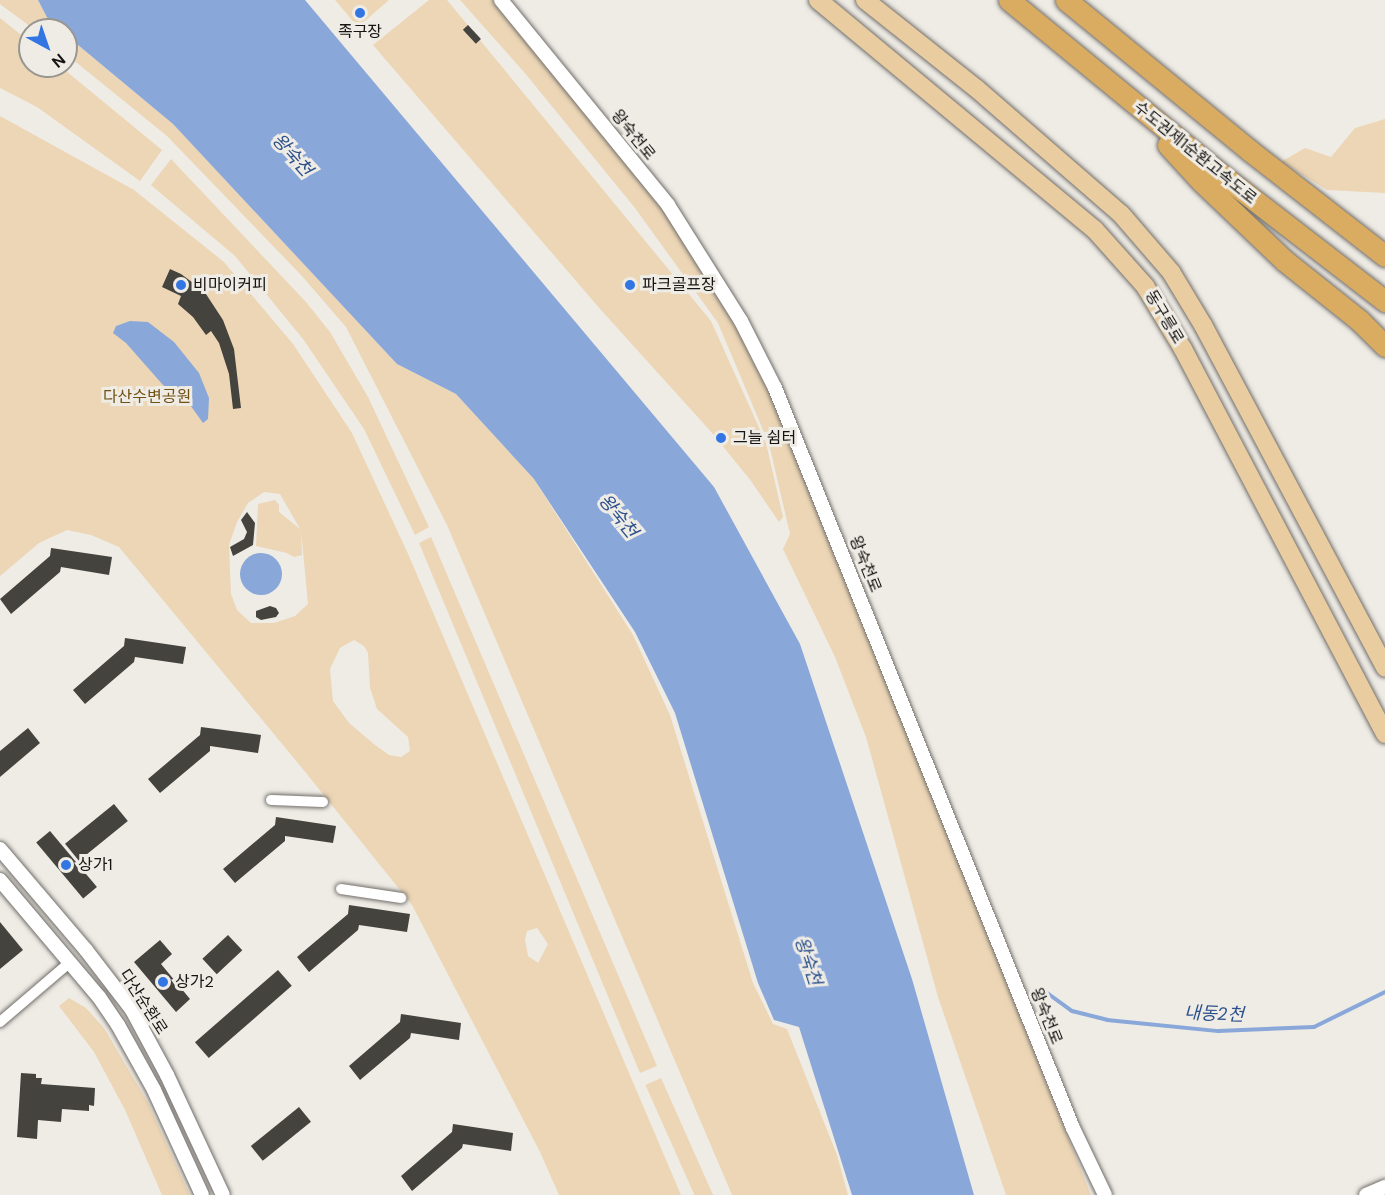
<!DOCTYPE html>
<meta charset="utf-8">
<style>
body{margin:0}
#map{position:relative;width:1385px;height:1195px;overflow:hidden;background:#efece6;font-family:"DM Sans","Noto Sans KR",sans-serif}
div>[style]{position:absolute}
.green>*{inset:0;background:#ecd6b6;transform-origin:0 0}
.water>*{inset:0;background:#89a7d8}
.round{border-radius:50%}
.stream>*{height:4px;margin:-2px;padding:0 2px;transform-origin:2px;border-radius:2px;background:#89a7d8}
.building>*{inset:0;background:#45433e;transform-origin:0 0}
.roads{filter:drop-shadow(0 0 2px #726e6a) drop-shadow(0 0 2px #726e6a)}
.minor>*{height:10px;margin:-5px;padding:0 5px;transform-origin:5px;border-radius:5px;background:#fff}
.tertiary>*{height:14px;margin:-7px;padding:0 7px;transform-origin:7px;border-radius:7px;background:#fff}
.primary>*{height:18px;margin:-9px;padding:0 9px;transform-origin:9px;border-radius:9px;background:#e9cda0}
.motorway>*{height:21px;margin:-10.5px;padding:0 10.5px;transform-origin:10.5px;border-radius:10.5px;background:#daac61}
.dots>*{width:16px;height:16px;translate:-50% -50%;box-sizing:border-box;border:3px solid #efece6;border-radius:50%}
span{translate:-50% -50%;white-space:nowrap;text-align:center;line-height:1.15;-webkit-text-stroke:6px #efece6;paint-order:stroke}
.poi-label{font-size:16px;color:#161412}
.left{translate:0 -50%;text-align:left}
.street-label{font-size:16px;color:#161412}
.park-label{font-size:16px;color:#725113}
.water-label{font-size:18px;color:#2b508c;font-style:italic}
.north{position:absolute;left:18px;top:18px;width:60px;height:60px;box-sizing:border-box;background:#efece6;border:2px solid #989691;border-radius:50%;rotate:140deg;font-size:16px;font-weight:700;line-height:24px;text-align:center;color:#161412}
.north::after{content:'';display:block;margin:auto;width:21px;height:27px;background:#3376e3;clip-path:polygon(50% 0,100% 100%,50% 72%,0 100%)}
</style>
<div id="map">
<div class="green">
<i style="clip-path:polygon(0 0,38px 0,50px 22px,59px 30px,35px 30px,0 4px)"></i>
<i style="clip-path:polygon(335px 0,389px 0,358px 27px)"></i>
<i style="clip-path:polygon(429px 0,447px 0,711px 321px,766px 443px,783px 517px,779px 522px,751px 481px,713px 434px,601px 310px,373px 45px)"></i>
<i style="clip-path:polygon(460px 0,494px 0,659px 199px,725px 302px,767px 379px,1091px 1195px,1006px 1195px,938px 997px,866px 737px,835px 657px,783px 549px,790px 534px,769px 444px,718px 323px,635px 208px,524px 72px)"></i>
<i style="clip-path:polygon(0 18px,30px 42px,30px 66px,60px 66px,162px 150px,140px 181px,37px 107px,0 88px)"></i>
<i style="clip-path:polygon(66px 35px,173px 124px,397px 364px,456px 394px,534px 479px,633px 635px,670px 715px,753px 983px,773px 1024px,787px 1029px,837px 1155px,848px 1195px,732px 1195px,447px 525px,346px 327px,301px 275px,167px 136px,66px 54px)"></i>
<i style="clip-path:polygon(evenodd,0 116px,134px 190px,224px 262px,293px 344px,352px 433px,409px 556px,681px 1195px,559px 1195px,540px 1152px,412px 905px,302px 768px,119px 547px,91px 535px,67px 530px,39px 543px,0 576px,0 116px,264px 492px,280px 494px,300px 529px,279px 512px,279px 505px,275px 500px,258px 504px,256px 546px,287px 553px,294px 557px,302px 555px,301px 530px,308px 604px,295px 616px,274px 623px,251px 623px,237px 610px,231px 594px,229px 545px,237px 522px,248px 503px,264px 492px,0 116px,354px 640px,364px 646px,368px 653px,370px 688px,377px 709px,408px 737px,410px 751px,401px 757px,389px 755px,375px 745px,349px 723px,333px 701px,330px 669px,340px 648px,354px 640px,0 116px,537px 928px,548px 944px,538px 963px,528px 956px,525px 940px,527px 931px,537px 928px)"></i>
<i style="clip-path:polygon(1385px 119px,1385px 193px,1327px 190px,1281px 162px,1305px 148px,1331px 157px,1355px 128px)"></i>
<i style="clip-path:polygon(171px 159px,306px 302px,330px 332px,368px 397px,429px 527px,415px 535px,364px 429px,303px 339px,235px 256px,151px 185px)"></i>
<i style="clip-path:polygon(431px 537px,657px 1066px,640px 1073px,419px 543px)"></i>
<i style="clip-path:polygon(69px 998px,86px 1008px,104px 1028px,147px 1101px,190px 1195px,162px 1195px,125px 1110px,94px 1052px,59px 1006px)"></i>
<i style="left:661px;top:1078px;width:128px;height:17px;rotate:66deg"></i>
</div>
<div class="water">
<i style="clip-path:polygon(38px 0,305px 0,714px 487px,800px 644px,912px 979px,974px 1195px,852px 1195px,799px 1027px,774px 1020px,758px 983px,675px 713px,635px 632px,534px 479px,456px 394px,397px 364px,173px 124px,66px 35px,66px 30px,59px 30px,50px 23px)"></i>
<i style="clip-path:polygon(130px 321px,148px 322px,174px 342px,199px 373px,209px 398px,208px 419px,203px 423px,188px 402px,163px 385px,126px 343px,113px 333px,116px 326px)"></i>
<i class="round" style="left:240px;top:553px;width:42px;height:42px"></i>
</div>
<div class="stream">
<i style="left:1043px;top:990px;width:36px;rotate:36deg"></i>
<i style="left:1072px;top:1011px;width:36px;rotate:14deg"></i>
<i style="left:1107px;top:1020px;width:112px;rotate:5.7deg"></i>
<i style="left:1218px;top:1031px;width:96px;rotate:-2.4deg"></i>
<i style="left:1314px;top:1027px;width:79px;rotate:-26.2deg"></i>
</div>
<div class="building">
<i style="left:468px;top:25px;width:19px;height:7px;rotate:47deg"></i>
<i style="clip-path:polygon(170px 269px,181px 274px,204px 291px,223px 320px,234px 349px,241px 408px,233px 409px,229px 374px,219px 343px,211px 331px,206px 335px,193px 317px,178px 304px,181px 296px,162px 287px)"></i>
<i style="clip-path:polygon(247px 512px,255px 523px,253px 545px,233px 556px,230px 547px,244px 539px,247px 532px,241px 520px)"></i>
<i style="clip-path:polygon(51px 548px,112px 557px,109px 575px,61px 567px,60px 572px,11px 614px,0 599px,50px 556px)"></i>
<i style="clip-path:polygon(270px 606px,276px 608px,279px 613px,276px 617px,261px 620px,256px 617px,256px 611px)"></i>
<i style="clip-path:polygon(125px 638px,186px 647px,183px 664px,135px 657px,134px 662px,85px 704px,73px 690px,124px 646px)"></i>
<i style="clip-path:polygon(201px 727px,261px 735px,258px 753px,210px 746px,210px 751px,160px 793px,148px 779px,200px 735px)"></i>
<i style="clip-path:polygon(28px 728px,40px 743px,0 777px,0 751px)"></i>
<i style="left:114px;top:804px;width:22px;height:63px;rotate:51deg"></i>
<i style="clip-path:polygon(276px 817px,336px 826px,333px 843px,285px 836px,285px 841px,235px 883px,223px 869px,275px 825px)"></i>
<i style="left:50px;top:831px;width:73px;height:18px;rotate:50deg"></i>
<i style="clip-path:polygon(349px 905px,410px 914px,407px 932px,359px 925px,358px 930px,309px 972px,297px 957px,348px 914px)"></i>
<i style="clip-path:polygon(0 922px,23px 950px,0 969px)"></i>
<i style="left:228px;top:935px;width:21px;height:35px;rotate:47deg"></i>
<i style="clip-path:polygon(160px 940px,172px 954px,161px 964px,190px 999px,176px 1012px,134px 962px)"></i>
<i style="left:278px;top:970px;width:21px;height:110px;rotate:49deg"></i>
<i style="clip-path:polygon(401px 1014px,461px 1023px,459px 1040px,411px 1033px,410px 1038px,360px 1080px,349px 1066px,400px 1022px)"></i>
<i style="clip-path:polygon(21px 1073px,36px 1074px,36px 1078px,42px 1078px,41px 1084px,95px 1088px,94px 1106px,89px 1105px,89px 1111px,62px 1109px,61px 1122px,38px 1120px,37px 1139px,17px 1137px)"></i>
<i style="left:299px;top:1107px;width:19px;height:62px;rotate:51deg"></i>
<i style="clip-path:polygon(453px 1124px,513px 1133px,511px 1151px,463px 1144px,462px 1148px,412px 1191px,401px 1176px,452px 1132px)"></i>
</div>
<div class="roads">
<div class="minor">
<i style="left:271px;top:800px;width:52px;rotate:2.2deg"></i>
<i style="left:341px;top:889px;width:61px;rotate:8.5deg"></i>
<i style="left:0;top:1022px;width:91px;rotate:-40.5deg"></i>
</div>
<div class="tertiary">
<i style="left:501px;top:0;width:264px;rotate:50.8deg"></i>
<i style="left:668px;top:205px;width:137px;rotate:57.8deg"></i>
<i style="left:741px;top:321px;width:75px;rotate:63.1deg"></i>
<i style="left:775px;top:388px;width:798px;rotate:68.07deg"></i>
<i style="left:1073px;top:1128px;width:74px;rotate:64.5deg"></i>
<i style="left:0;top:849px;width:133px;rotate:49.6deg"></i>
<i style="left:86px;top:950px;width:76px;rotate:52.5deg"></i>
<i style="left:132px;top:1010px;width:74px;rotate:61.7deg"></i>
<i style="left:167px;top:1075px;width:132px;rotate:65deg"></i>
<i style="left:0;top:880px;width:153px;rotate:49.8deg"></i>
<i style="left:99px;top:997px;width:34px;rotate:56deg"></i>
<i style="left:118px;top:1025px;width:74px;rotate:61deg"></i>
<i style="left:154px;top:1090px;width:115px;rotate:65.4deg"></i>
<i style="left:1366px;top:1195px;width:21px;rotate:-23deg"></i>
</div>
<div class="primary">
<i style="left:818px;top:0;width:360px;rotate:39.7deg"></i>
<i style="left:1095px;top:230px;width:75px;rotate:48.2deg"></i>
<i style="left:1145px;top:286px;width:74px;rotate:58.9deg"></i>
<i style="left:1183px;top:349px;width:435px;rotate:62.3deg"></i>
<i style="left:865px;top:0;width:143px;rotate:38.5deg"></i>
<i style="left:977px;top:89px;width:191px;rotate:41deg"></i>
<i style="left:1121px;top:214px;width:77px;rotate:49.2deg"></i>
<i style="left:1171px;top:272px;width:62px;rotate:58.9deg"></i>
<i style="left:1203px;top:325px;width:388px;rotate:62deg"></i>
</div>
<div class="motorway">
<i style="left:1009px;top:0;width:282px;rotate:39.4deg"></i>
<i style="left:1227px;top:179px;width:200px;rotate:37.7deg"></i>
<i style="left:1066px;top:0;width:237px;rotate:39.3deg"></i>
<i style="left:1249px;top:150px;width:172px;rotate:37.9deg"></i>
<i style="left:1168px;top:145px;width:50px;rotate:47.4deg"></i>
<i style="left:1202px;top:182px;width:115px;rotate:43.6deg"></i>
<i style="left:1285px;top:261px;width:95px;rotate:38.6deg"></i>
<i style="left:1359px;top:320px;width:37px;rotate:45deg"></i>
</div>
</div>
<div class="dots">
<i style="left:360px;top:13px;background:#3376e3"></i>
<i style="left:181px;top:285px;background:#3376e3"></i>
<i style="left:630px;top:285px;background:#3376e3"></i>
<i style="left:721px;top:438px;background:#3376e3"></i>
<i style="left:66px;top:865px;background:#3376e3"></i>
<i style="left:163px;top:982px;background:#3376e3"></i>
</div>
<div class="poi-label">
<span style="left:360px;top:32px">족구장</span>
<span class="left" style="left:193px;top:285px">비마이커피</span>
<span class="left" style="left:642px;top:285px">파크골프장</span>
<span class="left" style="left:733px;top:438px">그늘 쉼터</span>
<span class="left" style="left:78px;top:865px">상가1</span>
<span class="left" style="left:175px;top:982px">상가2</span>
</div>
<div class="street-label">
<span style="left:633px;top:135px;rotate:51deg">왕숙천로</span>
<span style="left:1195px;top:153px;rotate:39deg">수도권제1순환고속도로</span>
<span style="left:1164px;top:317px;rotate:59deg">동구릉로</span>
<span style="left:865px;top:564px;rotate:68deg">왕숙천로</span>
<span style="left:143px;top:1002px;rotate:57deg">다산순환로</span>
<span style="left:1046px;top:1016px;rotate:68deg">왕숙천로</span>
</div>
<div class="park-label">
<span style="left:147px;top:397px">다산수변공원</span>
</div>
<div class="water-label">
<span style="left:292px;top:155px;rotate:48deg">왕숙천</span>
<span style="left:618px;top:516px;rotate:51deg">왕숙천</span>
<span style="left:808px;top:961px;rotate:72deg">왕숙천</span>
<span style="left:1214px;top:1014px;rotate:2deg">내동2천</span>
</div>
<div class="north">N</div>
</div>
